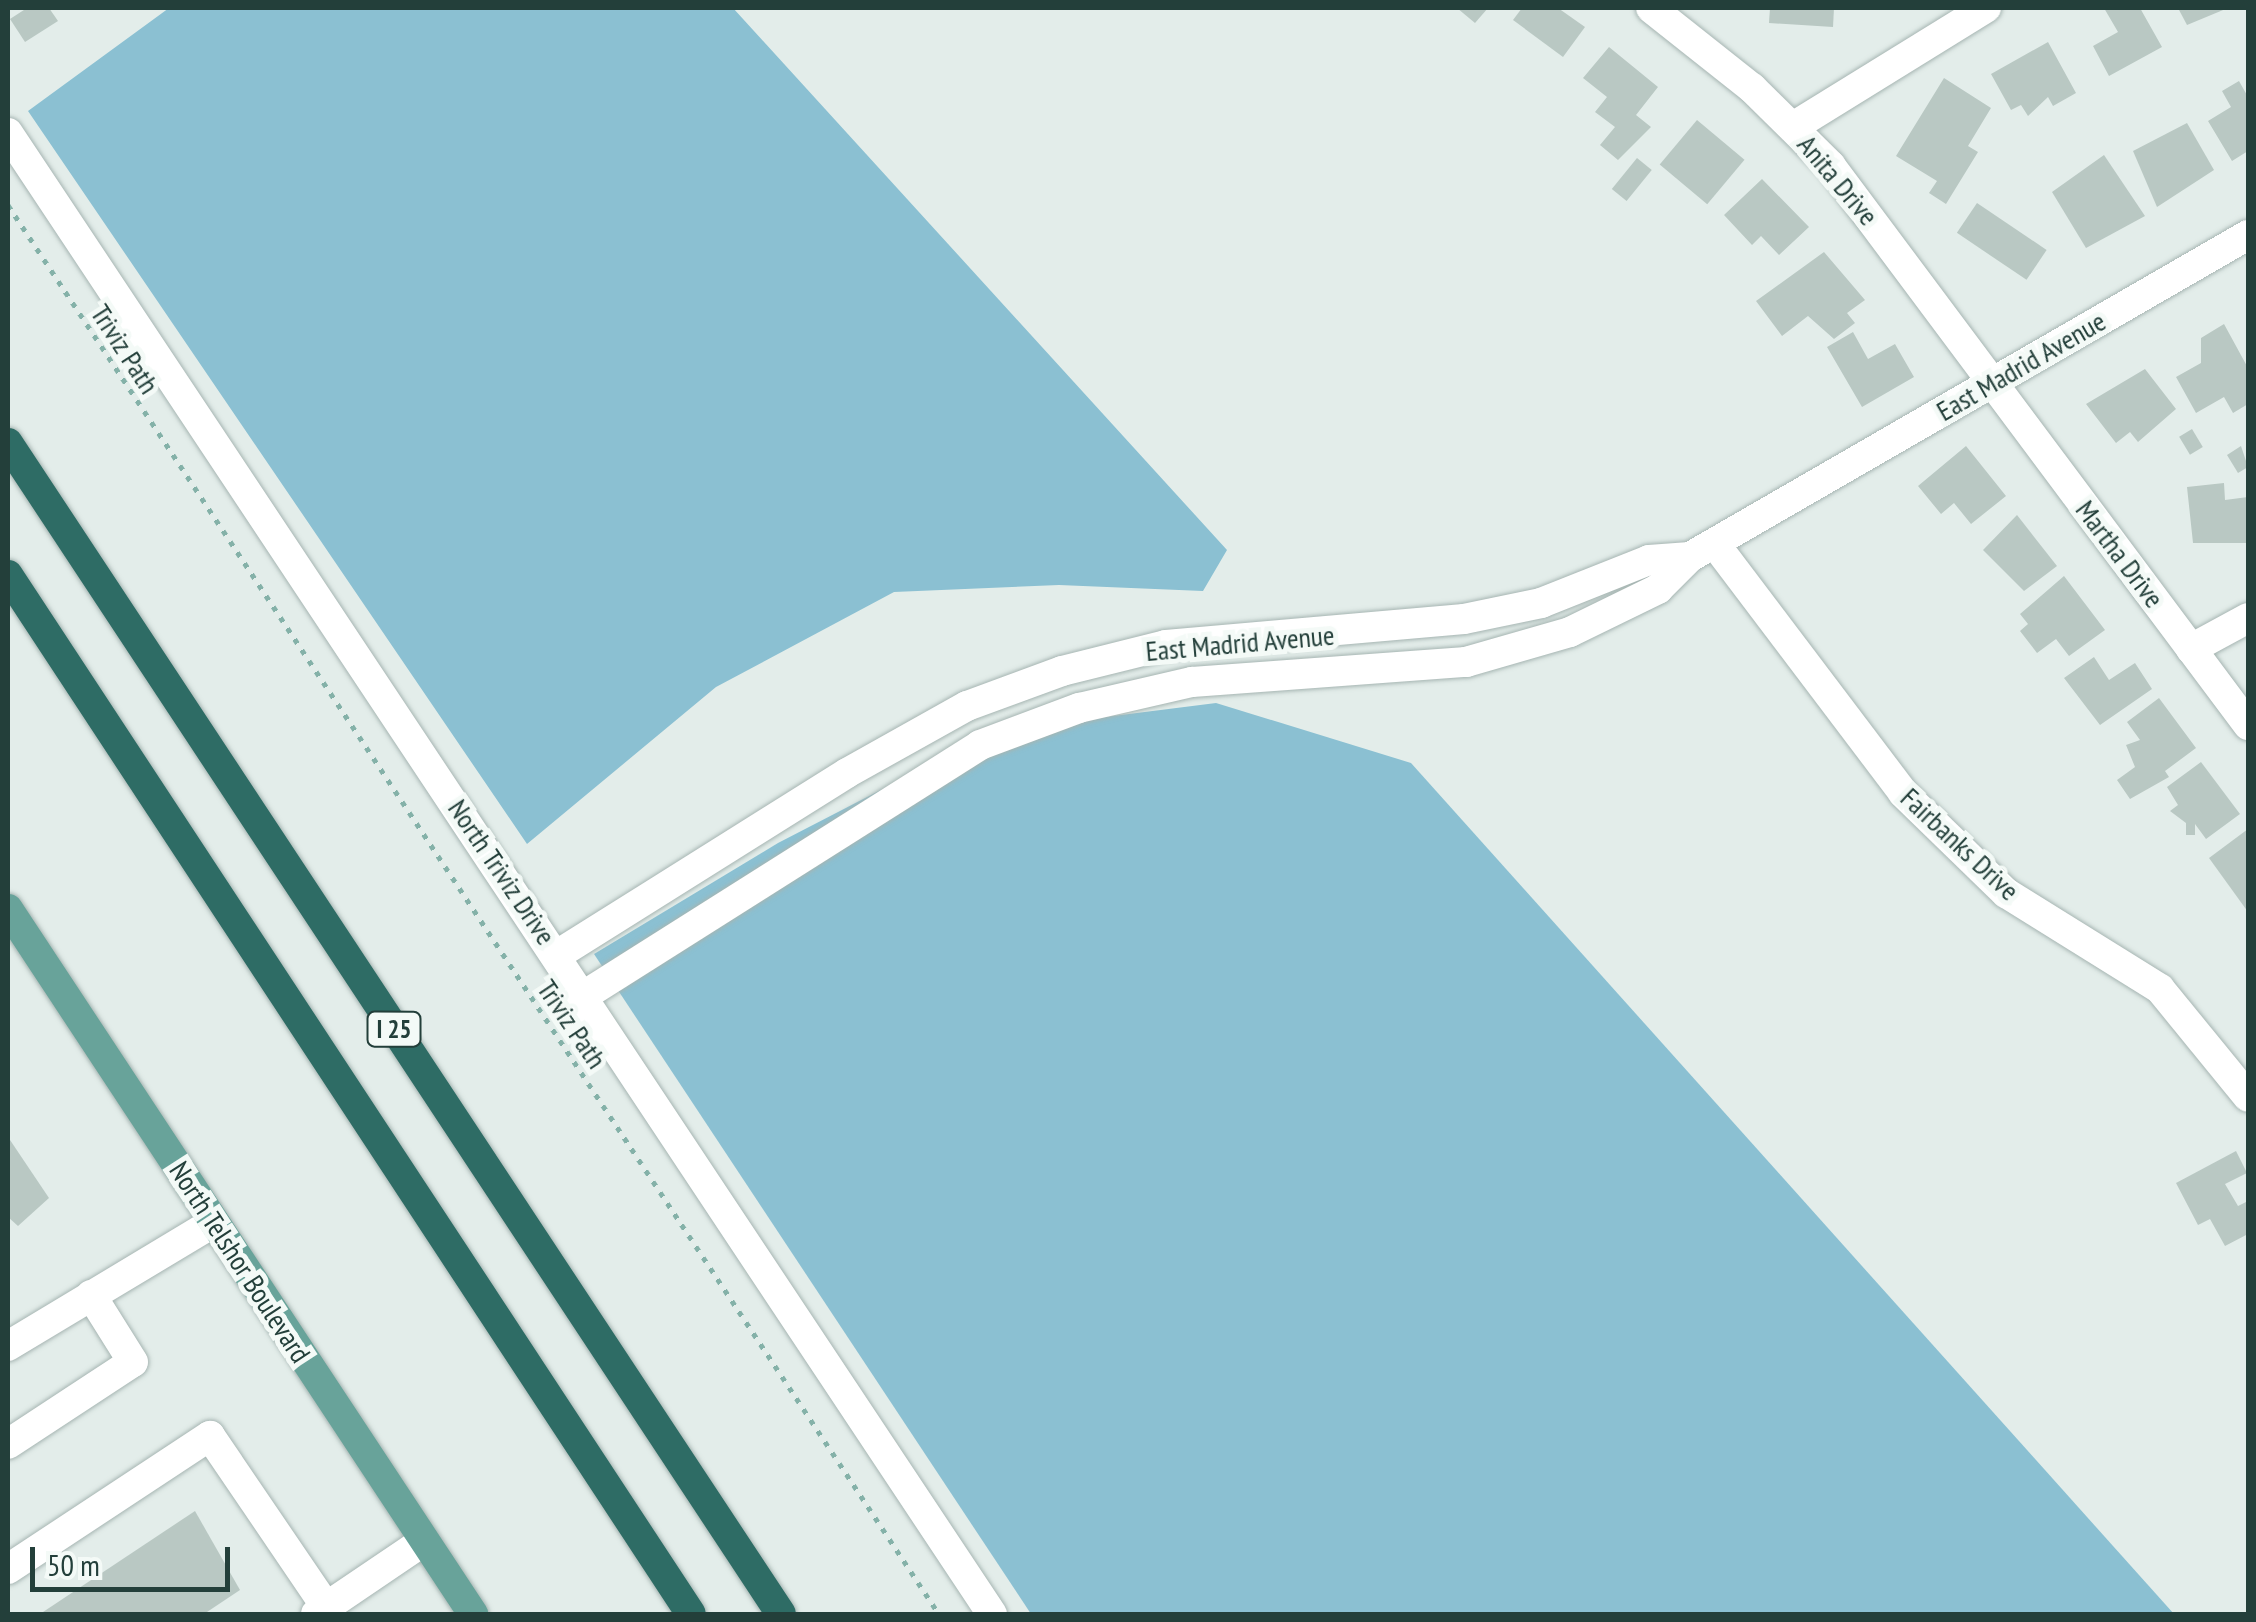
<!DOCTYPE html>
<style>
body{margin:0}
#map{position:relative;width:2256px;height:1622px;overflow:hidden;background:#e3edea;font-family:"PT Sans Narrow",sans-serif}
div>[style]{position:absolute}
.water>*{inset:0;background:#8bc0d2}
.building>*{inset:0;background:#b9c8c3;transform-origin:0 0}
.path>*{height:5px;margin-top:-2.5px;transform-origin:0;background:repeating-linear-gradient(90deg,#84b1a8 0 5px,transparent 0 13px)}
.roads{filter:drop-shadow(0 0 2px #a6b5b2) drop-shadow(0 0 2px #a6b5b2)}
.minor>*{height:30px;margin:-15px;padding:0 15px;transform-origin:15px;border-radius:15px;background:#fff}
.major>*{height:30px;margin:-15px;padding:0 15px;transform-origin:15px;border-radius:15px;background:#68a39a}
.highway>*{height:30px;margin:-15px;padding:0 15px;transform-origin:15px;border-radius:15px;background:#2e6c65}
span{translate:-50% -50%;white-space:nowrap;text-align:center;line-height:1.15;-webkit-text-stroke:10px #f4faf7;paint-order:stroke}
.shield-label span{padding:2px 8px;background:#f4faf7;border:2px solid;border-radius:8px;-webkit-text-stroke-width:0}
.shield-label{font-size:25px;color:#233f3a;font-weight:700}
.street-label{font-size:28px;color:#233f3a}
.frame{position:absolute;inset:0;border:10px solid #233f3a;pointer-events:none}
.scale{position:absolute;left:30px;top:1547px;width:200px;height:45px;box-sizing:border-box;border:5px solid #233f3a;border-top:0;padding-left:12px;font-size:30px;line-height:35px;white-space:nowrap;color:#233f3a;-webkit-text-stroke:8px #f4faf7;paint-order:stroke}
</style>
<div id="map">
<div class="water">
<i style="clip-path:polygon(169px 8px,733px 8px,1227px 550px,1203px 591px,1059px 585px,894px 592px,716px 687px,527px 844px,28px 111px)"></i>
<i style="clip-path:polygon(1216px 703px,1411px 763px,2174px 1614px,1031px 1614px,594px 954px,778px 843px,995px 731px)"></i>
</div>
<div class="building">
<i style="clip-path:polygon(27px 8px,49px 8px,58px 21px,25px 42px,10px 19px)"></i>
<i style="clip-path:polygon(1457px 8px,1488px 8px,1475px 23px)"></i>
<i style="clip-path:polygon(1522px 8px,1558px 8px,1585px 27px,1563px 57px,1513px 20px)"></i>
<i style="clip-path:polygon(1770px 8px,1834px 8px,1833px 27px,1769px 23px)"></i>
<i style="clip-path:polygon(2104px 8px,2140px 8px,2162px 47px,2109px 76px,2093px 46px,2118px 32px)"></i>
<i style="clip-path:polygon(2178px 8px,2228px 8px,2187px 25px)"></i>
<i style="clip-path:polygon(2048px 42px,2076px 93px,2053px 106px,2048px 97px,2028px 116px,2021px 105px,2011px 110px,1991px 74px)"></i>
<i style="clip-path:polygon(1609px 47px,1658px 87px,1636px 115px,1651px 127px,1618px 160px,1600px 145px,1615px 127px,1595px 112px,1607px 97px,1583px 78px)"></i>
<i style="clip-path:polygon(1944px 78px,1991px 108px,1968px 146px,1978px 152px,1946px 204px,1929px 193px,1937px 181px,1896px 156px)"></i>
<i style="clip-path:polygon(2239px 81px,2248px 97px,2248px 151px,2232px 161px,2208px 121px,2231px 107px,2222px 91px)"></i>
<i style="left:1697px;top:120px;width:62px;height:58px;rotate:40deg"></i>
<i style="clip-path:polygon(2187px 123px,2214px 170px,2157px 207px,2133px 151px)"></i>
<i style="clip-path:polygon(2104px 155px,2145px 216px,2086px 248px,2052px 192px)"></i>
<i style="left:1637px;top:158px;width:19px;height:40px;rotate:39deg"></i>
<i style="clip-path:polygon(1762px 179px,1809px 227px,1779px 255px,1761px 236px,1752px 245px,1724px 215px)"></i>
<i style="left:1977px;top:203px;width:84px;height:36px;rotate:34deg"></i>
<i style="clip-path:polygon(1824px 252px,1865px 300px,1847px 313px,1855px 323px,1834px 339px,1808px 316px,1782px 336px,1756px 301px)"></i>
<i style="clip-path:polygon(2224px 324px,2248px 368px,2248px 404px,2233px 413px,2224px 397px,2196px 413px,2176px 377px,2201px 363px,2201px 338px)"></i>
<i style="clip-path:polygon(1853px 332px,1868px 359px,1895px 344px,1914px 377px,1862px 407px,1827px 347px)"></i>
<i style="clip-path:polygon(2145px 369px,2176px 409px,2138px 442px,2130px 432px,2116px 443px,2086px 404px)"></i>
<i style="left:2192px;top:429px;width:21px;height:15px;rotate:59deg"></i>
<i style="clip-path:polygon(1966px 446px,2006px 496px,1971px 524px,1954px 503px,1941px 514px,1918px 486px)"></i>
<i style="clip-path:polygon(2241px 446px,2248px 467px,2238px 473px,2227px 455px)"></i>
<i style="clip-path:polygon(2224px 483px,2225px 500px,2248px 497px,2248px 543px,2193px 543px,2187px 487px)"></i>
<i style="clip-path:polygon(2017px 515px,2057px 566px,2024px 591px,1983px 550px)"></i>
<i style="clip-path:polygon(2064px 576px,2105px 630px,2069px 656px,2056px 639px,2037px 653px,2020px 631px,2028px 624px,2020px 614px)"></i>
<i style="clip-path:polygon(2094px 657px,2109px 680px,2135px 663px,2152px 689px,2100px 725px,2064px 678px)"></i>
<i style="clip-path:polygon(2159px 698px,2196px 748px,2165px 771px,2169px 777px,2130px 799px,2117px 780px,2135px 767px,2126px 745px,2140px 740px,2127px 722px)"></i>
<i style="clip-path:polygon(2201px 762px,2240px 814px,2206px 839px,2195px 824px,2195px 835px,2186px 835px,2186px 823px,2170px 811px,2178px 805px,2167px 787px)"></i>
<i style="clip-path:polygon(2248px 829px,2248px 912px,2209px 858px)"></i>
<i style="clip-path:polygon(8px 1137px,49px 1198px,18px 1226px,8px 1217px)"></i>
<i style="clip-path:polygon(2236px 1151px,2247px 1173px,2225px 1184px,2238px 1206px,2248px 1201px,2248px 1234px,2225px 1246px,2210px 1219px,2198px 1225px,2176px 1183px)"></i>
<i style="clip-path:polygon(195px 1511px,240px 1590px,204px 1614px,40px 1614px)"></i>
</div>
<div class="path">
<i style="left:8px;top:205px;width:1689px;rotate:56.55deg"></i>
</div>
<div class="roads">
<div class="minor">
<i style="left:1651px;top:8px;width:129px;rotate:38.4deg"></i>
<i style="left:1752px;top:88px;width:110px;rotate:44.6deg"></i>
<i style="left:1830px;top:165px;width:699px;rotate:53.26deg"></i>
<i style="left:1793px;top:127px;width:227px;rotate:-31.7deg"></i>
<i style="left:8px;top:133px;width:1778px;rotate:56.4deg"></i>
<i style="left:1715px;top:544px;width:312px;rotate:52.9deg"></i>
<i style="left:1903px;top:793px;width:144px;rotate:44.2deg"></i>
<i style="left:2006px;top:893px;width:181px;rotate:31.9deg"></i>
<i style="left:2160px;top:989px;width:139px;rotate:50.8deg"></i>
<i style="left:2191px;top:649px;width:65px;rotate:-28.5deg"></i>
<i style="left:557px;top:955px;width:342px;rotate:-32.1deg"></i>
<i style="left:847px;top:773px;width:137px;rotate:-29.2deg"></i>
<i style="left:967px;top:706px;width:101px;rotate:-20.2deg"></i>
<i style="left:1062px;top:671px;width:107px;rotate:-14deg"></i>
<i style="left:1166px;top:645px;width:299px;rotate:-5deg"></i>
<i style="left:1464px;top:619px;width:79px;rotate:-11.7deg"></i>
<i style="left:1541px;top:603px;width:116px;rotate:-21.7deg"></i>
<i style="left:1649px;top:560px;width:41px;rotate:-4.2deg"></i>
<i style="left:585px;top:995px;width:467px;rotate:-32.3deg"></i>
<i style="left:980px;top:745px;width:106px;rotate:-20.5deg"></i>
<i style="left:1079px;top:708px;width:116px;rotate:-13deg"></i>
<i style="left:1192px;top:682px;width:275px;rotate:-4.2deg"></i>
<i style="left:1466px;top:662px;width:108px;rotate:-16.1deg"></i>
<i style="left:1570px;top:632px;width:98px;rotate:-26deg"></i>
<i style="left:1658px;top:589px;width:45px;rotate:-45deg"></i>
<i style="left:1690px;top:557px;width:644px;rotate:-29.99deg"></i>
<i style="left:8px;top:1346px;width:240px;rotate:-31deg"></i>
<i style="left:8px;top:1444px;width:149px;rotate:-33.3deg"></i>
<i style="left:133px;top:1362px;width:79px;rotate:-122.1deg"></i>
<i style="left:8px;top:1569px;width:242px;rotate:-33.4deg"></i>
<i style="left:210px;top:1436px;width:207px;rotate:55.8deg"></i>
<i style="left:316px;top:1614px;width:130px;rotate:-34.1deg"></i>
</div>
<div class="major">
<i style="left:8px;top:909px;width:845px;rotate:56.59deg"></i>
</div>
<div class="highway">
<i style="left:8px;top:443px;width:1403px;rotate:56.57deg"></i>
<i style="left:8px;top:575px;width:1243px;rotate:56.68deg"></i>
</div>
</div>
<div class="shield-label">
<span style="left:394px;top:1029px">I 25</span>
</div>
<div class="street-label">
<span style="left:1838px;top:180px;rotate:50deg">Anita Drive</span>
<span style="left:125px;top:349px;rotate:57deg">Triviz Path</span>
<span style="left:2021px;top:366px;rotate:-30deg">East Madrid Avenue</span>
<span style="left:2120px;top:554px;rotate:53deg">Martha Drive</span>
<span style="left:1240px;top:643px;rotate:-5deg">East Madrid Avenue</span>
<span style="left:1960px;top:844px;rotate:43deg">Fairbanks Drive</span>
<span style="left:502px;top:872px;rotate:56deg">North Triviz Drive</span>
<span style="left:572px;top:1024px;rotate:56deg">Triviz Path</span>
<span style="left:240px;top:1262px;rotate:57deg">North Telshor Boulevard</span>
</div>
<div class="frame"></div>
<div class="scale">50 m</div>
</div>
